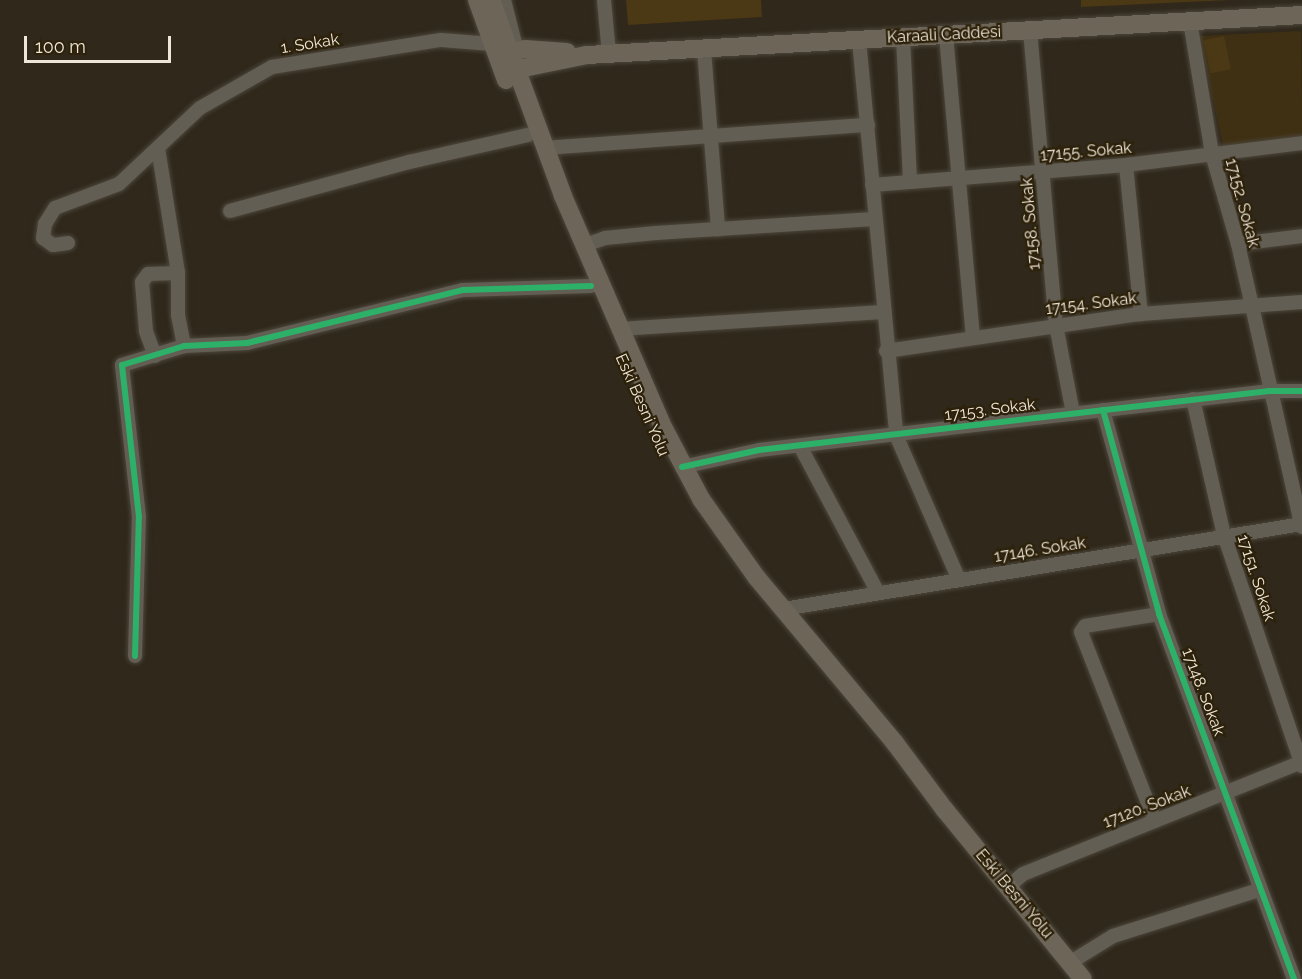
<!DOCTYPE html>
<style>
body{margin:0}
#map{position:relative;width:1302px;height:979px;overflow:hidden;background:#2f281b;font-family:Raleway,sans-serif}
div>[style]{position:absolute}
.built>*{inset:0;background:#3f3013}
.green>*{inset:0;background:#4b3815;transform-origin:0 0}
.roads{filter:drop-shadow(0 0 2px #4c463b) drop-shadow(0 0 2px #4c463b)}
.minor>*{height:14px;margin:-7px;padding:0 7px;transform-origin:7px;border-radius:7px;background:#635e54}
.major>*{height:18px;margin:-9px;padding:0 9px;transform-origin:9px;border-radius:9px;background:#6d6558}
.cycleway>*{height:6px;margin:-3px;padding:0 3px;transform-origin:3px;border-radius:3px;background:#2db169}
span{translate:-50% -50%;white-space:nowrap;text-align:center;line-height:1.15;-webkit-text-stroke:4.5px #2d2109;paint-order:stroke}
.street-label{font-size:16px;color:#eee6d8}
.scale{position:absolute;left:24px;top:36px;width:147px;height:27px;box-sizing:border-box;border:3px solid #eee6d8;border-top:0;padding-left:8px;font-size:18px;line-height:21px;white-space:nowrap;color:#eee6d8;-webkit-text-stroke:4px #2d2109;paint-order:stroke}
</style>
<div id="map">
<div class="built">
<i style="clip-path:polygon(1301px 31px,1302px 138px,1224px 149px,1199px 36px)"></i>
</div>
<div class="green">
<i style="clip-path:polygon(626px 0,761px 0,762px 17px,628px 25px)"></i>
<i style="clip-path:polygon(1081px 0,1230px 0,1081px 7px)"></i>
<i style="left:1224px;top:36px;width:34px;height:21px;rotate:78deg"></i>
</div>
<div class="roads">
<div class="minor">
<i style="left:504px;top:0;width:53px;rotate:75.7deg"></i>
<i style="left:604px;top:0;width:54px;rotate:84.7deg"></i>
<i style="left:1190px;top:21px;width:135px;rotate:80.6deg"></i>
<i style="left:1212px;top:154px;width:94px;rotate:73.9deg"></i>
<i style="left:1238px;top:244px;width:290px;rotate:77.3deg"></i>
<i style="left:1030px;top:30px;width:296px;rotate:85deg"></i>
<i style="left:1056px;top:325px;width:90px;rotate:79.1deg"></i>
<i style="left:946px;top:35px;width:302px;rotate:84.9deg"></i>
<i style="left:903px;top:37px;width:144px;rotate:87.2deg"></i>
<i style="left:859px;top:40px;width:397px;rotate:84.6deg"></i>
<i style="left:896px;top:435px;width:158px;rotate:66.5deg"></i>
<i style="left:704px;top:50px;width:180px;rotate:85.5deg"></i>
<i style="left:158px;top:148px;width:127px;rotate:80.9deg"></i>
<i style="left:178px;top:273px;width:42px;rotate:90deg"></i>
<i style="left:178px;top:315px;width:32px;rotate:79deg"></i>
<i style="left:544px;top:148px;width:325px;rotate:-4.1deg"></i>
<i style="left:1126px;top:165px;width:150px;rotate:84.3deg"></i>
<i style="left:872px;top:185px;width:255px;rotate:-4.5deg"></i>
<i style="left:1126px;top:165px;width:177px;rotate:-7.1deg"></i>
<i style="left:230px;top:211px;width:186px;rotate:-15.3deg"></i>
<i style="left:409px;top:162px;width:122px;rotate:-12.8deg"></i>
<i style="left:68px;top:243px;width:15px;rotate:172deg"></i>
<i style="left:53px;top:245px;width:12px;rotate:-145deg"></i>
<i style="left:43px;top:238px;width:14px;rotate:-82deg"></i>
<i style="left:45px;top:224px;width:19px;rotate:-58deg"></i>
<i style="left:55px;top:208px;width:68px;rotate:-20.6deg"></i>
<i style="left:119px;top:184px;width:111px;rotate:-43.2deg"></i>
<i style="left:200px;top:108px;width:83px;rotate:-29.7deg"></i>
<i style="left:272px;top:67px;width:171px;rotate:-9.1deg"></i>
<i style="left:441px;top:40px;width:51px;rotate:4.5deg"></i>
<i style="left:1238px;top:244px;width:64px;rotate:-7.1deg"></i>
<i style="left:585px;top:245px;width:21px;rotate:-19deg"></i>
<i style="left:605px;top:238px;width:51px;rotate:-5.6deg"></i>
<i style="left:656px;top:233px;width:218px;rotate:-3.7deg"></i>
<i style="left:619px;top:329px;width:264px;rotate:-3.7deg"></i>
<i style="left:886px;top:351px;width:258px;rotate:-8.3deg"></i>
<i style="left:1141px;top:314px;width:161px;rotate:-4.3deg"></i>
<i style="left:155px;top:356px;width:27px;rotate:-110deg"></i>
<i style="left:146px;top:331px;width:49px;rotate:-94.7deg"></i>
<i style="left:142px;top:282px;width:10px;rotate:-53deg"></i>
<i style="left:148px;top:274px;width:30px;rotate:-2deg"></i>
<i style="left:1193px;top:399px;width:139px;rotate:77.2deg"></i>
<i style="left:1224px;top:535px;width:244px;rotate:71.3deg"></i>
<i style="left:1103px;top:410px;width:212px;rotate:74.6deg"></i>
<i style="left:1159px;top:614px;width:389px;rotate:69.7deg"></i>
<i style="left:800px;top:446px;width:164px;rotate:62deg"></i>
<i style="left:682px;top:467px;width:79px;rotate:-12.4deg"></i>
<i style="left:759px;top:450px;width:513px;rotate:-6.6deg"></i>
<i style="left:1269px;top:391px;width:33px"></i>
<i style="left:783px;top:609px;width:526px;rotate:-9.3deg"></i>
<i style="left:135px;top:656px;width:139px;rotate:-88.4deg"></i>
<i style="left:139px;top:517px;width:153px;rotate:-96.4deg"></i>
<i style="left:122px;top:365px;width:65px;rotate:-17deg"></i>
<i style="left:184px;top:346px;width:63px;rotate:-2.7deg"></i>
<i style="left:247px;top:343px;width:222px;rotate:-13.8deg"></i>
<i style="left:463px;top:290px;width:128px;rotate:-1.8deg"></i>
<i style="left:1155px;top:821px;width:203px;rotate:-111.4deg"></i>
<i style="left:1081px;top:632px;width:7px;rotate:-56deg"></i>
<i style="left:1085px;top:626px;width:75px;rotate:-9.2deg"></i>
<i style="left:1008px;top:887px;width:20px;rotate:-41deg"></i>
<i style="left:1023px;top:874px;width:301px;rotate:-21.9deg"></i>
<i style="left:1071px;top:962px;width:49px;rotate:-31.8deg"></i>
<i style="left:1113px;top:936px;width:153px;rotate:-17.5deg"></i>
</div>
<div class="major">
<i style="left:477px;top:0;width:85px;rotate:70.1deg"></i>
<i style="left:491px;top:0;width:209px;rotate:69.8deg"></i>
<i style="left:563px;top:196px;width:247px;rotate:66.6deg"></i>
<i style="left:661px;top:423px;width:86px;rotate:62.2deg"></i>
<i style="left:701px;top:499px;width:97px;rotate:54.7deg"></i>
<i style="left:757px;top:578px;width:215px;rotate:50.1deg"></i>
<i style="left:895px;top:743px;width:84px;rotate:53.3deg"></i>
<i style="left:945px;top:810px;width:218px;rotate:50.8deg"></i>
<i style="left:497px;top:55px;width:29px;rotate:-12deg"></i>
<i style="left:525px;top:49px;width:42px;rotate:4.1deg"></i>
<i style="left:504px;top:72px;width:85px;rotate:-11.6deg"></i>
<i style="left:587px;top:55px;width:716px;rotate:-3.2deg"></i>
</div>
</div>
<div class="cycleway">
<i style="left:1103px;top:410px;width:212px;rotate:74.6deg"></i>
<i style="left:1159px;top:614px;width:389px;rotate:69.7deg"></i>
<i style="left:682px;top:467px;width:79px;rotate:-12.4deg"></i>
<i style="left:759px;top:450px;width:513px;rotate:-6.6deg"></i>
<i style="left:1269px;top:391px;width:33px"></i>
<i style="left:135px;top:656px;width:139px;rotate:-88.4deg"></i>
<i style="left:139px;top:517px;width:153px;rotate:-96.4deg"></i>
<i style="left:122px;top:365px;width:65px;rotate:-17deg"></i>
<i style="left:184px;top:346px;width:63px;rotate:-2.7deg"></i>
<i style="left:247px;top:343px;width:222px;rotate:-13.8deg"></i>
<i style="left:463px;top:290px;width:128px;rotate:-1.8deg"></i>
</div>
<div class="street-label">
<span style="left:944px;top:35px;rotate:-3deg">Karaali Caddesi</span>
<span style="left:310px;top:44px;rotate:-9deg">1. Sokak</span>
<span style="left:1086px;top:152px;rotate:-5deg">17155. Sokak</span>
<span style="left:1242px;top:203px;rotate:75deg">17152. Sokak</span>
<span style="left:1031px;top:224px;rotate:-95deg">17158. Sokak</span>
<span style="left:1091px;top:304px;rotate:-7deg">17154. Sokak</span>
<span style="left:642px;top:405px;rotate:66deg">Eski Besni Yolu</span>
<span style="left:990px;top:410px;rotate:-7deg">17153. Sokak</span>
<span style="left:1040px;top:550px;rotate:-9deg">17146. Sokak</span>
<span style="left:1256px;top:578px;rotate:72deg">17151. Sokak</span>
<span style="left:1203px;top:692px;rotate:69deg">17148. Sokak</span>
<span style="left:1147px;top:807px;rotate:-21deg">17120. Sokak</span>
<span style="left:1014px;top:894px;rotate:50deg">Eski Besni Yolu</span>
</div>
<div class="scale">100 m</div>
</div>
